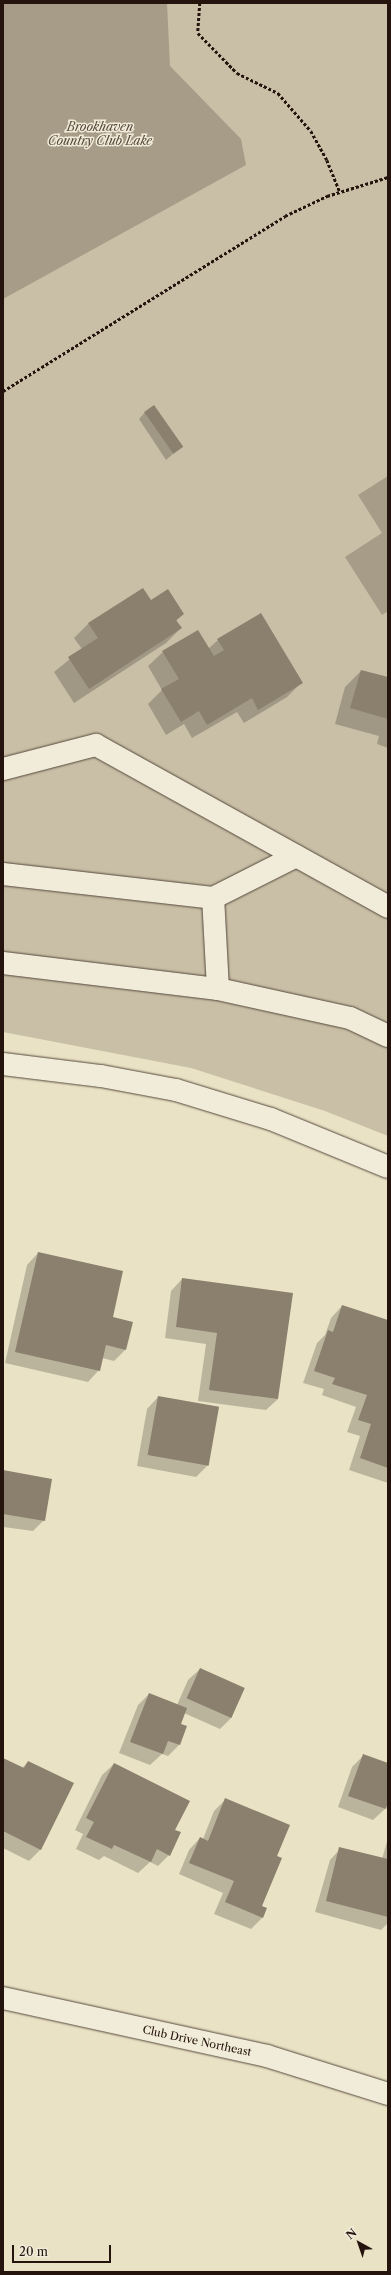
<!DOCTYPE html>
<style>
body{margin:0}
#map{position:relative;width:391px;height:2275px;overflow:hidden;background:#eae2c5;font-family:"Libre Caslon Text",serif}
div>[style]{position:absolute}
.green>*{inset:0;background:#c9bfa6}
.water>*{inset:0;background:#a79c87}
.shadow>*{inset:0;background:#0003}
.building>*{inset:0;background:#8b7f6d;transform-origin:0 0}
.path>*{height:2.5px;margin-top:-1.25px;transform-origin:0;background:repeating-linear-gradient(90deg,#25140e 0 3px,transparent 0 5px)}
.roads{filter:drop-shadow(0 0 1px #56483c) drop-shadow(0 0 1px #56483c)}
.minor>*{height:22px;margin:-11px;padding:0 11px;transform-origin:11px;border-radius:11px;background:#f1ecd9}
span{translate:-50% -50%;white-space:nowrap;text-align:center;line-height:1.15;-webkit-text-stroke:3px #f1ecd9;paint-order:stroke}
.street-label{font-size:11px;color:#25140e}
.water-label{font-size:12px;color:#594a3e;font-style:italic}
.frame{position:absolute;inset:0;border:4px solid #25140e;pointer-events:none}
.north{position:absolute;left:339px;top:2223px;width:40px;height:40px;-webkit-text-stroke:3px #f1ecd9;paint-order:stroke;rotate:320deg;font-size:11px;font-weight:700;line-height:16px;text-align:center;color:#25140e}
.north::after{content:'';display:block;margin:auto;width:14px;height:18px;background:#25140e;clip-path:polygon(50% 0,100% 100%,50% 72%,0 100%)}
.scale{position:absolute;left:12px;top:2245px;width:99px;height:18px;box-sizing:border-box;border:2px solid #25140e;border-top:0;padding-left:5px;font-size:12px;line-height:14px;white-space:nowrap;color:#25140e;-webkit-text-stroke:3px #f1ecd9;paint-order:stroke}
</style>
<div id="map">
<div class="green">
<i style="clip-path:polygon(3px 3px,388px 3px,388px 1136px,325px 1111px,191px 1068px,3px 1032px)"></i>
</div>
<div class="water">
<i style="clip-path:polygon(3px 3px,167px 3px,170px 66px,241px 139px,246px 165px,3px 299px)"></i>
<i style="clip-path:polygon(388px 476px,388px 611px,382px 615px,345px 557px,382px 533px,358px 495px)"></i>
</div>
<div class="shadow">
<i style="clip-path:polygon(145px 412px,181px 447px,166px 460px,139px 419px)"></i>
<i style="clip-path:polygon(150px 601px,183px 614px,176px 621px,181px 628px,166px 643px,74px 703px,54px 672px,82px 649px,74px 638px,89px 623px)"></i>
<i style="clip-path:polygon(218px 640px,302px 682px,287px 697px,244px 723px,237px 712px,192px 738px,184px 724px,166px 735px,148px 704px,162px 690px,148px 666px,163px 652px,208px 649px)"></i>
<i style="clip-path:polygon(361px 671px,388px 678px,388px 748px,377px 744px,379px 736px,335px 724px,345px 687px)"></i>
<i style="clip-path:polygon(38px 1253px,112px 1318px,125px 1350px,114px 1361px,102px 1358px,99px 1370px,88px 1382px,5px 1363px,27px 1265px)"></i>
<i style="clip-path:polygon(182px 1279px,278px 1399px,266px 1410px,198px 1401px,206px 1344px,165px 1338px,171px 1291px)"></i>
<i style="clip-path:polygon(342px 1306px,388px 1321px,388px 1483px,349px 1470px,360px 1436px,347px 1432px,356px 1407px,322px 1395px,324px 1389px,303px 1383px,317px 1343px,325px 1335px,331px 1318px)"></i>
<i style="clip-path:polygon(158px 1397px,208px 1465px,196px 1477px,137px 1466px,147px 1409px)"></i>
<i style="clip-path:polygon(3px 1471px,44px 1520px,33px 1531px,3px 1527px)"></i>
<i style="clip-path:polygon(200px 1669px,244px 1689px,231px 1718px,220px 1729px,184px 1713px,180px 1725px,179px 1745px,168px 1756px,162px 1754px,150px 1765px,119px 1753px,138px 1705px,149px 1694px,177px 1705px,188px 1680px)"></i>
<i style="clip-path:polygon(363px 1756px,388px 1764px,388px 1799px,385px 1809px,373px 1820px,338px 1807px,352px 1767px)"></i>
<i style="clip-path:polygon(3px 1759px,22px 1768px,28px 1762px,72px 1783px,40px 1850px,29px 1861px,3px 1848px)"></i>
<i style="clip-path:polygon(114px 1764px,174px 1830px,169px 1855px,158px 1866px,150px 1862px,138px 1873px,104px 1856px,99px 1860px,76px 1849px,83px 1834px,75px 1830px,102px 1775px)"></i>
<i style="clip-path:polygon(225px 1800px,276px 1856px,260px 1906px,263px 1917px,251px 1929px,214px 1914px,223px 1893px,179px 1874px,189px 1850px,200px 1838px,203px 1839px,214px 1811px)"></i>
<i style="clip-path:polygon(388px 1838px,388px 1923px,381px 1930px,315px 1912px,330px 1860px,341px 1848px,382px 1859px)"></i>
</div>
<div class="building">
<i style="left:154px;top:405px;width:51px;height:12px;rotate:55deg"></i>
<i style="clip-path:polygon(143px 588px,151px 600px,168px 589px,184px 614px,176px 620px,182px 628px,89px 689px,68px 657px,98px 638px,88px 623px)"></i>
<i style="clip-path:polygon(261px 613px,303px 683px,258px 710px,252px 698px,207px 725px,199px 711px,181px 722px,161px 689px,179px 679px,162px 651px,198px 630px,214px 656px,224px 650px,217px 639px)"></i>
<i style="clip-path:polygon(361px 670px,388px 677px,388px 719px,350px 708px)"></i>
<i style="clip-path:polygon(38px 1252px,123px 1271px,113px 1317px,133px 1322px,126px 1350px,106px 1345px,100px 1371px,15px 1352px)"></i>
<i style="clip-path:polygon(182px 1278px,293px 1293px,278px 1399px,209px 1390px,217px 1333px,176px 1327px)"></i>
<i style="clip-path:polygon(342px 1305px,388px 1320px,388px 1468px,360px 1458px,371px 1424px,358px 1420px,367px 1395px,332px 1384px,335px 1378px,314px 1371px,328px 1330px,333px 1332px)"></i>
<i style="left:158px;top:1396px;width:62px;height:60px;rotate:10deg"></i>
<i style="clip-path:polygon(3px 1470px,52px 1479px,45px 1521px,3px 1514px)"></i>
<i style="left:200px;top:1668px;width:49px;height:33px;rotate:24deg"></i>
<i style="clip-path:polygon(149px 1693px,187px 1708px,181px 1724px,187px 1726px,180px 1745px,168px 1741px,163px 1754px,130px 1742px)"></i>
<i style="clip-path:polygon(363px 1754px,388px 1763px,388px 1802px,386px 1809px,348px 1796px)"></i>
<i style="clip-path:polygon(3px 1758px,24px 1768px,28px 1761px,74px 1783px,41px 1850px,3px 1831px)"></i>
<i style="clip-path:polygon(114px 1763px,190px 1801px,175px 1830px,181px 1832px,170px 1856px,157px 1849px,151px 1862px,114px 1845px,112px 1849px,86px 1837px,94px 1822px,86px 1818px)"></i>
<i style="clip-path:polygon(225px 1798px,290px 1825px,277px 1856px,282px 1858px,262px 1906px,267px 1908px,263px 1918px,225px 1902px,234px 1881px,189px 1863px,200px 1837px,208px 1841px)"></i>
<i style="clip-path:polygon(339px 1847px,388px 1859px,388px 1917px,326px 1901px)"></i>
</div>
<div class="path">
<i style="left:200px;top:3px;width:30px;rotate:94deg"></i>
<i style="left:198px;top:33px;width:56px;rotate:45.7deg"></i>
<i style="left:237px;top:73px;width:46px;rotate:26deg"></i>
<i style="left:278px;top:93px;width:50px;rotate:49deg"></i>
<i style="left:311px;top:131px;width:33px;rotate:61deg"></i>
<i style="left:327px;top:160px;width:35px;rotate:68deg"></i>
<i style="left:3px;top:391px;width:332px;rotate:-31.8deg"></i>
<i style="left:285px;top:216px;width:47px;rotate:-25.5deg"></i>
<i style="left:327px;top:196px;width:64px;rotate:-17.3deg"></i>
</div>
<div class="roads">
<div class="minor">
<i style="left:3px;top:769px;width:96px;rotate:-14.5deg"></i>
<i style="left:96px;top:745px;width:334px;rotate:29deg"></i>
<i style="left:3px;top:874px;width:211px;rotate:6.5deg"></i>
<i style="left:3px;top:963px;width:217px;rotate:6.9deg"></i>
<i style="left:218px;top:989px;width:135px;rotate:12.4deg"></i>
<i style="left:350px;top:1018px;width:42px;rotate:25.3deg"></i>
<i style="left:218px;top:989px;width:91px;rotate:-93.1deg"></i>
<i style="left:213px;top:898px;width:93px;rotate:-26.8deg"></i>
<i style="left:3px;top:1064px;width:99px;rotate:7deg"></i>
<i style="left:101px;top:1076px;width:76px;rotate:10.6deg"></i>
<i style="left:176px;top:1090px;width:99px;rotate:17deg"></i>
<i style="left:271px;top:1119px;width:126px;rotate:22.3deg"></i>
<i style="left:3px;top:1998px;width:270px;rotate:12.4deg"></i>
<i style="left:267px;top:2056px;width:127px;rotate:17.4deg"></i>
</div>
</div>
<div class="street-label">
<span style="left:197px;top:2041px;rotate:12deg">Club Drive Northeast</span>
</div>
<div class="water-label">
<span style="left:100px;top:134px">Brookhaven<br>Country Club Lake</span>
</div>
<div class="frame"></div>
<div class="north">N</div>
<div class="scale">20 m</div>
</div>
